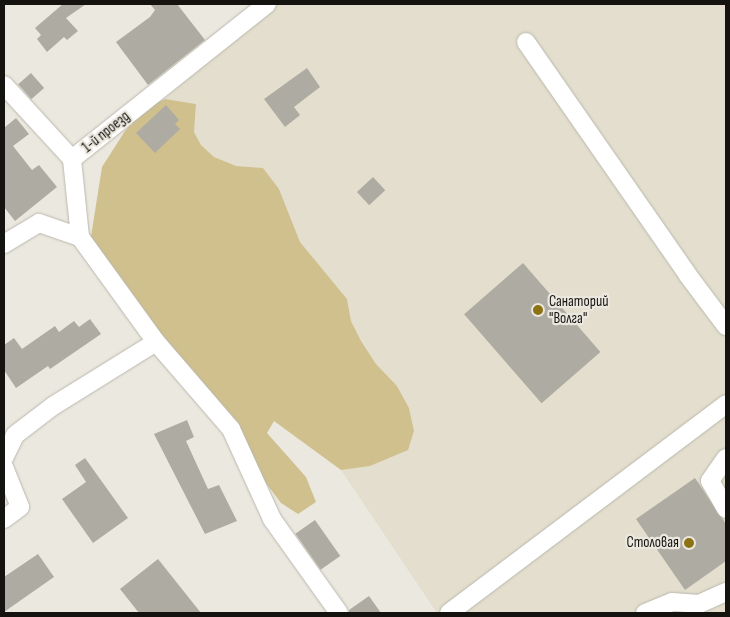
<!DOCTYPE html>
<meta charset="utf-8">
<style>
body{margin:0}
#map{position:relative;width:730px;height:617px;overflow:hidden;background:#ebe8df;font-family:"Sofia Sans Condensed",sans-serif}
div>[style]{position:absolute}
.built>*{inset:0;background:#e3decd}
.green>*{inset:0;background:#d0c08e}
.building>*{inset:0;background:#aeaba2;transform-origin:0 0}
.roads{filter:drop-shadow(0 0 1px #bab8ae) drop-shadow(0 0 1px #bab8ae)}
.minor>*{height:18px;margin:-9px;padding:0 9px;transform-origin:9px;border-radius:9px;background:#fff}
.dots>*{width:14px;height:14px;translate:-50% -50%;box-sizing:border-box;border:2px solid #ebe8df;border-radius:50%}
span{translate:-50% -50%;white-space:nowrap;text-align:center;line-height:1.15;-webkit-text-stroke:4.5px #ebe8df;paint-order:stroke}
.street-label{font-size:15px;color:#14130f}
.poi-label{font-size:15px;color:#14130f}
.left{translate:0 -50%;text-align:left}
.right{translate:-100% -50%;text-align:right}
.frame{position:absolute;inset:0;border:5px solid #14130f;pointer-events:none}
</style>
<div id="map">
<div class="built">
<i style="clip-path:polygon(276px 4px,726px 4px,726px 613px,437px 613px,341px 470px,370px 466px,407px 450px,414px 431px,409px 408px,397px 386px,376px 364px,361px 341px,351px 321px,347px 299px,300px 242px,279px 189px,263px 168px,236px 166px,214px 157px,201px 145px,194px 132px,196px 104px,165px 99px)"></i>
</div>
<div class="green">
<i style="clip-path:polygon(165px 99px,196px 104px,194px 132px,201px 145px,214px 157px,236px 166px,263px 168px,279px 189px,300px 242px,347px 299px,351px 321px,361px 341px,376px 364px,397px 386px,409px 408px,414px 431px,408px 450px,370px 466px,341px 470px,274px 421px,267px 433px,306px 477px,316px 502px,298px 514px,281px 503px,89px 249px,102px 167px,125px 131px,144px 109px)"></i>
</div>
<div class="building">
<i style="clip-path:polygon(63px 4px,86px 4px,66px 18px,78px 31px,67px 40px,64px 37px,47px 52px,37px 39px,41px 35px,35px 28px)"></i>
<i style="clip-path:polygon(150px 4px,177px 4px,205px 40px,148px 85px,116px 42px,150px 17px,155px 10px)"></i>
<i style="clip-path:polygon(307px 68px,320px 87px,294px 107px,300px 115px,285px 127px,264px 99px)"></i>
<i style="left:31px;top:73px;width:20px;height:17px;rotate:49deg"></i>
<i style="clip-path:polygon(166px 105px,179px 120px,175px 124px,180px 129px,155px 153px,136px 133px)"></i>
<i style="clip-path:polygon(16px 118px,29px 134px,13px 146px,32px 170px,39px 165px,57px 187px,15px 221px,4px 207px,4px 128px)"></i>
<i style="left:373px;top:177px;width:18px;height:22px;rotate:47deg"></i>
<i style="left:523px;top:263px;width:118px;height:78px;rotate:49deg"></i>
<i style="clip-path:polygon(90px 319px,101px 334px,50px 369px,48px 366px,16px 388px,4px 370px,4px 345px,14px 338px,22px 349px,55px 326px,59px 332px,74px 321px,79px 327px)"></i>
<i style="clip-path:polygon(187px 420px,194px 437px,186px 441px,208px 489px,219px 485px,237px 521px,205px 534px,154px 434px)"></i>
<i style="clip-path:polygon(85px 458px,128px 518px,93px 543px,62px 499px,86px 482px,75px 465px)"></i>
<i style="clip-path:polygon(695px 478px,726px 524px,726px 561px,685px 590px,636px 519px)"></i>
<i style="left:315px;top:520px;width:44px;height:24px;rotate:55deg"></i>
<i style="clip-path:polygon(38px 554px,54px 577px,4px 612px,4px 577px)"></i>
<i style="clip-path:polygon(158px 559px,201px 613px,139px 613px,120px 589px)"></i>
<i style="clip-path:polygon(369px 596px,381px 613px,349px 613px,349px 610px)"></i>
</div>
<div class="roads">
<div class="minor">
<i style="left:526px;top:42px;width:282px;rotate:55.2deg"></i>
<i style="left:687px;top:274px;width:65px;rotate:53.1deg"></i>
<i style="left:4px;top:85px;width:100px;rotate:47.4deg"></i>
<i style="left:80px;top:237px;width:130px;rotate:54.1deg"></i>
<i style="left:156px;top:342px;width:115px;rotate:49.2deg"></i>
<i style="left:231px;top:429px;width:99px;rotate:65.5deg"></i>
<i style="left:272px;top:519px;width:115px;rotate:54.5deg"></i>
<i style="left:4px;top:244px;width:41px;rotate:-31deg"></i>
<i style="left:39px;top:223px;width:43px;rotate:18.9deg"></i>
<i style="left:80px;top:237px;width:78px;rotate:-95.9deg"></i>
<i style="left:72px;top:159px;width:249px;rotate:-38.5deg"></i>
<i style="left:4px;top:458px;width:25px;rotate:-64deg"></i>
<i style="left:15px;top:435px;width:48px;rotate:-37.3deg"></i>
<i style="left:53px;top:406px;width:121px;rotate:-31.9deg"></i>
<i style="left:726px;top:458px;width:28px;rotate:125deg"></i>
<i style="left:710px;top:481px;width:32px;rotate:60deg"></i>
<i style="left:4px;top:467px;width:43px;rotate:68.2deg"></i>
<i style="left:20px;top:507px;width:20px;rotate:143deg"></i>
<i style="left:449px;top:613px;width:347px;rotate:-37deg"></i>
<i style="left:645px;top:613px;width:29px;rotate:-22deg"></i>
<i style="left:672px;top:602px;width:27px;rotate:4deg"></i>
<i style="left:699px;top:604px;width:30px;rotate:-24deg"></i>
</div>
</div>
<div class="dots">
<i style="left:538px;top:310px;background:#8b7214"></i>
<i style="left:689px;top:543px;background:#8b7214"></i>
</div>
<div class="street-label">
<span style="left:106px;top:132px;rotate:-39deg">1-й проезд</span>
</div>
<div class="poi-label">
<span class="left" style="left:549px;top:310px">Санаторий<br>"Волга"</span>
<span class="right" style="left:679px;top:543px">Столовая</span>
</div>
<div class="frame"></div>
</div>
